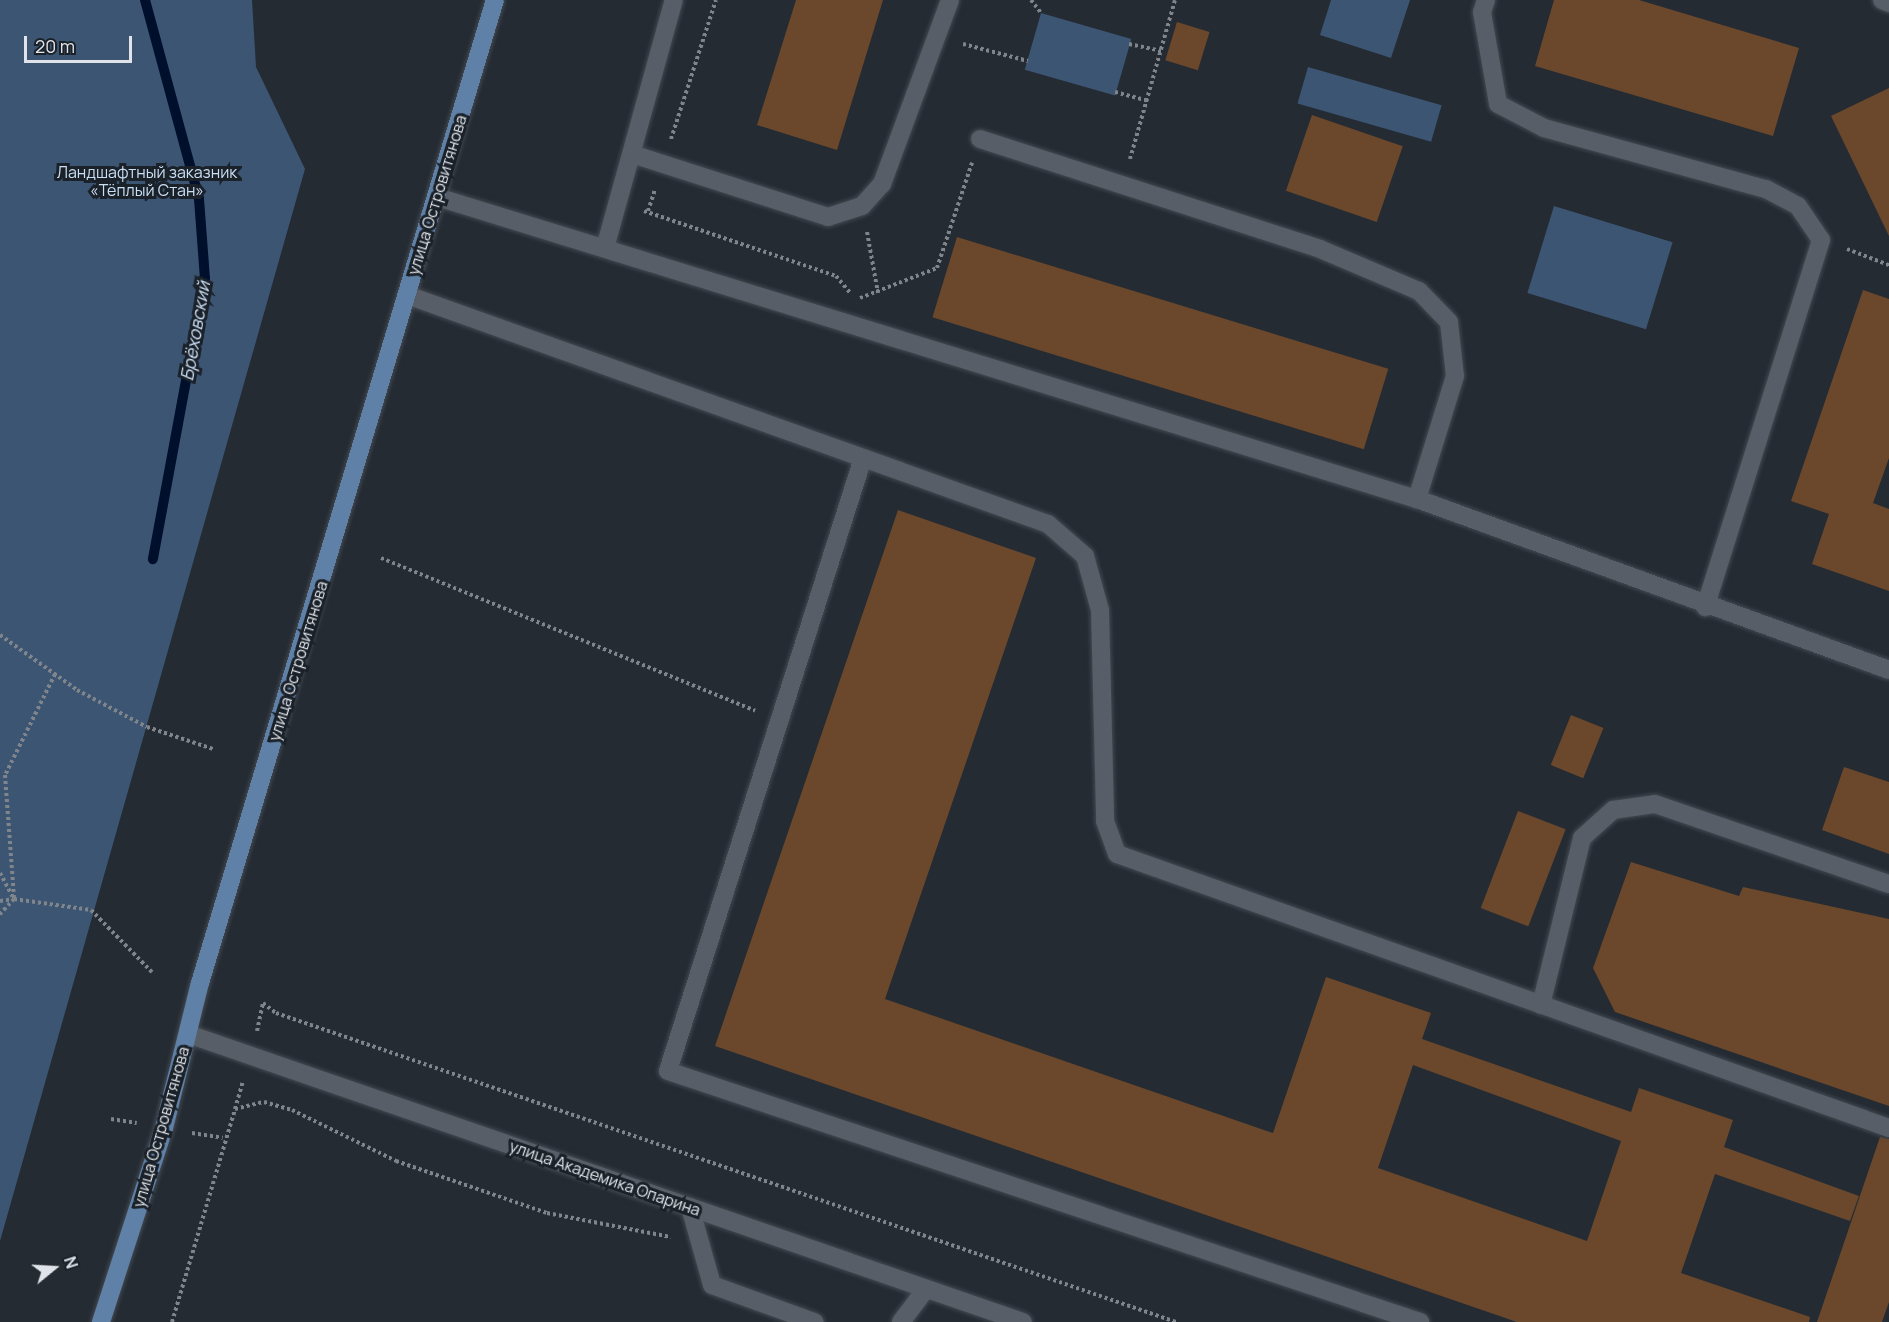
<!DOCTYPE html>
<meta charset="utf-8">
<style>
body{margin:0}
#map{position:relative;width:1889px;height:1322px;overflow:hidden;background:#242b33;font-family:Manrope,sans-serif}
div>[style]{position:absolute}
.green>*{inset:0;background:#3c5573;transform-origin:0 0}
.stream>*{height:10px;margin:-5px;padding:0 5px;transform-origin:5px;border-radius:5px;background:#000f2b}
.building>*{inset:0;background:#6b482b;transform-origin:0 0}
.path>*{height:4px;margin-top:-2px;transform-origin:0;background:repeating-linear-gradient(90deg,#80858c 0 3px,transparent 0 6px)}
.roads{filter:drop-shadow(0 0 2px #444950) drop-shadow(0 0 2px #444950)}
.minor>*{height:18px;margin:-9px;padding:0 9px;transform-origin:9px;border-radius:9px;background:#575e67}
.major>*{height:18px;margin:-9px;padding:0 9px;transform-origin:9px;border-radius:9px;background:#5f81a8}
span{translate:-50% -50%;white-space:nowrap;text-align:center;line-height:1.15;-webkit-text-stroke:6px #1a2129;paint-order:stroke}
.park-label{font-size:16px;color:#cadef4}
.street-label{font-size:16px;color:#e0e4ea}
.water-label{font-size:18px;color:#cee1f8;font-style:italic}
.north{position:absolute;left:24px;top:1238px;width:60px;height:60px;-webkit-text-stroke:4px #1a2129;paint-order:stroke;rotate:72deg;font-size:16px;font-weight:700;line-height:24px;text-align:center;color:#e0e4ea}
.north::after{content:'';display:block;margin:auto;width:21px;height:27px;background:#e0e4ea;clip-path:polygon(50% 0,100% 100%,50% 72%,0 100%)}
.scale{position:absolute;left:24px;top:36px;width:108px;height:27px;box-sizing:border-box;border:3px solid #e0e4ea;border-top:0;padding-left:8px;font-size:18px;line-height:21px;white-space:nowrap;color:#e0e4ea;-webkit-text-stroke:4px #1a2129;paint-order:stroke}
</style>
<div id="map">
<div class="green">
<i style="clip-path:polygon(0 0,252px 0,256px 67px,305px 169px,0 1241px)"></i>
<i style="clip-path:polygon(1331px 0,1410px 0,1391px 58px,1320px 35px)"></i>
<i style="left:1041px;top:13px;width:94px;height:59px;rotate:16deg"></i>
<i style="left:1308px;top:67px;width:139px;height:38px;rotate:16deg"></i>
<i style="left:1554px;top:206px;width:124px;height:91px;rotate:17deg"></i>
</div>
<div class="stream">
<i style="left:145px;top:0;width:206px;rotate:74.8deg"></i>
<i style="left:199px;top:199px;width:79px;rotate:85.7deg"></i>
<i style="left:205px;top:278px;width:286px;rotate:100.5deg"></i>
</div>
<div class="building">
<i style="clip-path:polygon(796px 0,883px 0,837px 150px,757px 125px)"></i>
<i style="clip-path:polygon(1554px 0,1639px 0,1799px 48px,1773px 136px,1535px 66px)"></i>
<i style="left:1177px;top:22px;width:34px;height:40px;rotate:17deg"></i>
<i style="clip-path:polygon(1889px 88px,1889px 236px,1831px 116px)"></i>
<i style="left:1312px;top:115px;width:96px;height:80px;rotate:19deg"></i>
<i style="left:957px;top:237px;width:451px;height:84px;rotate:17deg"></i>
<i style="clip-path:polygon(1863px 290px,1889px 299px,1889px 458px,1873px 503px,1889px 509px,1889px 591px,1812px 564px,1829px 514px,1791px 501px)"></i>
<i style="clip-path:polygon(evenodd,898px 510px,1036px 558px,885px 999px,1273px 1133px,1326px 977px,1431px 1013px,1422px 1039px,1631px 1112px,1639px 1088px,1733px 1120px,1724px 1147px,1859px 1196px,1850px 1221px,1715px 1174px,1681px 1273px,1810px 1317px,1809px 1322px,1517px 1322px,715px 1046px,898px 510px,1413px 1065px,1621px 1141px,1587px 1241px,1378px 1168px,1413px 1065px)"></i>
<i style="left:1571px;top:715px;width:35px;height:54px;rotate:22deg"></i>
<i style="clip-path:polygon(1844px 767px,1889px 782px,1889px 854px,1822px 830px)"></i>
<i style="left:1518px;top:811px;width:51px;height:104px;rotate:21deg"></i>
<i style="clip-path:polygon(1631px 862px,1739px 896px,1743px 887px,1889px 919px,1889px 1106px,1615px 1012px,1593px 968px)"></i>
<i style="clip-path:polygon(1880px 1137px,1889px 1139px,1889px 1302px,1882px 1322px,1817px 1322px)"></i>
</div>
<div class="path">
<i style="left:1031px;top:0;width:16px;rotate:52deg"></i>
<i style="left:963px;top:44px;width:67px;rotate:14.7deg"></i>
<i style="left:1129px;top:44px;width:33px;rotate:12deg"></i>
<i style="left:1115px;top:92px;width:34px;rotate:15deg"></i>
<i style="left:671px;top:139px;width:146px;rotate:-72.1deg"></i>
<i style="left:1130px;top:159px;width:165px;rotate:-74.2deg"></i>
<i style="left:644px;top:211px;width:203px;rotate:18.7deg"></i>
<i style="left:836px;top:276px;width:23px;rotate:50deg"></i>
<i style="left:648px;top:211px;width:23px;rotate:-72deg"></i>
<i style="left:867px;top:232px;width:62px;rotate:79.8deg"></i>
<i style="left:1847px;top:249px;width:45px;rotate:20.9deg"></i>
<i style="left:860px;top:298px;width:83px;rotate:-21.3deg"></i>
<i style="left:937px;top:268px;width:111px;rotate:-71.6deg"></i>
<i style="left:381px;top:558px;width:404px;rotate:22.2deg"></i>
<i style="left:0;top:635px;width:95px;rotate:35.5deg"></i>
<i style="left:77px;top:690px;width:79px;rotate:27.9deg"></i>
<i style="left:147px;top:727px;width:70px;rotate:18.4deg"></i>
<i style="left:55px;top:674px;width:113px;rotate:116.3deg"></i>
<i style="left:5px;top:775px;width:124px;rotate:85.8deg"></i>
<i style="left:14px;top:899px;width:78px;rotate:8.1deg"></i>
<i style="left:91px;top:910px;width:87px;rotate:45.5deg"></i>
<i style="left:0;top:873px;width:30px;rotate:62deg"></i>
<i style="left:14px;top:899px;width:21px;rotate:133deg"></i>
<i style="left:0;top:901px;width:14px;rotate:-8deg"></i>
<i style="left:257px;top:1031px;width:29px;rotate:-78deg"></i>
<i style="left:263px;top:1003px;width:16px;rotate:38deg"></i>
<i style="left:276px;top:1013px;width:952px;rotate:18.95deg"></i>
<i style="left:235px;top:1109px;width:29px;rotate:-74deg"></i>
<i style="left:111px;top:1119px;width:26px;rotate:9deg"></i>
<i style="left:192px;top:1133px;width:31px;rotate:9deg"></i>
<i style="left:172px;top:1322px;width:222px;rotate:-73.5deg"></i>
<i style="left:235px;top:1109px;width:30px;rotate:-14deg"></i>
<i style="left:264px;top:1102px;width:29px;rotate:16deg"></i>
<i style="left:292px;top:1110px;width:116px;rotate:26.1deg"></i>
<i style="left:396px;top:1161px;width:160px;rotate:19deg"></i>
<i style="left:547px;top:1213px;width:126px;rotate:11deg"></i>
</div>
<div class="roads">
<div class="minor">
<i style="left:1486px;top:0;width:13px;rotate:108deg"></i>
<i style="left:1482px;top:12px;width:93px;rotate:80.1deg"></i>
<i style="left:1498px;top:104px;width:52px;rotate:27.6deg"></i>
<i style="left:1544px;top:128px;width:230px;rotate:15.4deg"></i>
<i style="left:1766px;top:189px;width:36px;rotate:28deg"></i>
<i style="left:1798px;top:206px;width:41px;rotate:55.9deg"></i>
<i style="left:1821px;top:240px;width:385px;rotate:107.5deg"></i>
<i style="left:1882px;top:0;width:8px;rotate:23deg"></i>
<i style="left:980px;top:139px;width:357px;rotate:17.9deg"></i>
<i style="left:1320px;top:249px;width:108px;rotate:23deg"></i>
<i style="left:1419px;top:291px;width:43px;rotate:45.9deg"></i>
<i style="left:1449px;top:322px;width:54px;rotate:83.7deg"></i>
<i style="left:1455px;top:376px;width:129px;rotate:107.2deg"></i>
<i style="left:632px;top:154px;width:206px;rotate:17.8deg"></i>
<i style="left:828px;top:217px;width:36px;rotate:-18deg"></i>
<i style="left:862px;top:206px;width:30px;rotate:-48deg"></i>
<i style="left:882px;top:184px;width:196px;rotate:-69.7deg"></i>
<i style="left:437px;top:197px;width:1025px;rotate:17.13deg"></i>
<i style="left:1417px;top:499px;width:502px;rotate:19.91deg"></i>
<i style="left:605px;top:248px;width:257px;rotate:-74.5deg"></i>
<i style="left:407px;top:295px;width:681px;rotate:19.66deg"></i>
<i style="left:1048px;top:524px;width:49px;rotate:40.9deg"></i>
<i style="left:1085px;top:556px;width:56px;rotate:74.5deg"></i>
<i style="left:1100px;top:610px;width:211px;rotate:88.6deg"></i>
<i style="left:1105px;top:821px;width:35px;rotate:70deg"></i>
<i style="left:1117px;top:854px;width:819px;rotate:19.54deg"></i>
<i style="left:863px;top:458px;width:643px;rotate:107.65deg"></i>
<i style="left:668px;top:1071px;width:793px;rotate:18.46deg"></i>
<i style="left:1541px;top:1005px;width:172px;rotate:-76.2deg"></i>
<i style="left:1582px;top:838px;width:42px;rotate:-42.1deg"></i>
<i style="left:1613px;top:810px;width:42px;rotate:-8.1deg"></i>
<i style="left:1655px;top:804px;width:247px;rotate:18.9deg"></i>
<i style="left:188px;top:1034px;width:883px;rotate:19.03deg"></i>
<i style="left:690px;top:1207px;width:81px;rotate:74.2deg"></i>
<i style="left:712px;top:1285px;width:109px;rotate:19.9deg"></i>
<i style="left:901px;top:1322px;width:41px;rotate:-52.9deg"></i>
</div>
<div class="major">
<i style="left:101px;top:1322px;width:204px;rotate:-72deg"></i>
<i style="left:164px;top:1128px;width:149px;rotate:-76.1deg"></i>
<i style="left:200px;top:983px;width:1026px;rotate:-73.3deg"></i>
</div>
</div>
<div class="park-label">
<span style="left:147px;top:181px">Ландшафтный заказник<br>«Тёплый Стан»</span>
</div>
<div class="street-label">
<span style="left:437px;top:195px;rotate:-73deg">улица Островитянова</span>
<span style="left:298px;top:661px;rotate:-73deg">улица Островитянова</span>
<span style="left:161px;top:1127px;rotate:-74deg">улица Островитянова</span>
<span style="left:605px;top:1178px;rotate:19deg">улица Академика Опарина</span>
</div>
<div class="water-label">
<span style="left:195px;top:331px;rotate:-80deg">Брёховский</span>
</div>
<div class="north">N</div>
<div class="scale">20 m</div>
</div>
